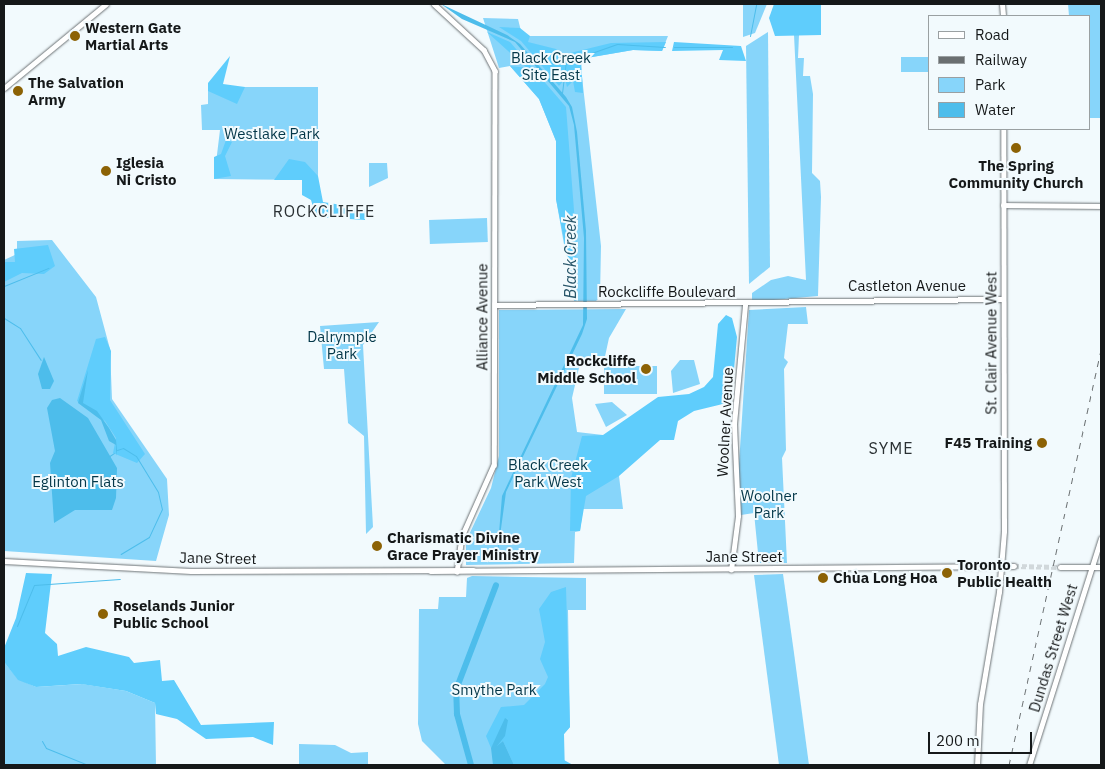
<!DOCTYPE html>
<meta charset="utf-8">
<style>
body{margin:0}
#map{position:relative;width:1105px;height:769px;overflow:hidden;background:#f2fafd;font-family:"IBM Plex Sans",sans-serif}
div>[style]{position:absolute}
.green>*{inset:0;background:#87d5fa;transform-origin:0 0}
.forest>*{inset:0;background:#5fcdfc}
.water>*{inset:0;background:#4dbdeb}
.stream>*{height:1px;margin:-0.5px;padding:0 0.5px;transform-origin:0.5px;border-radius:0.5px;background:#4dbdeb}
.river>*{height:6px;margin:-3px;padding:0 3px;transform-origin:3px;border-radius:3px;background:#4dbdeb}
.secondary-tunnel>*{height:5px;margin-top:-2.5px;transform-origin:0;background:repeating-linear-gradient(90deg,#d1d8db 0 5px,transparent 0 7.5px)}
.roads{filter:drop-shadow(0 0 1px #6d7376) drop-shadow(0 0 1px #6d7376)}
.tertiary>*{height:4.5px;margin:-2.25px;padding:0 2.25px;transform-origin:2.25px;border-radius:2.25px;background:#fff}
.secondary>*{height:5px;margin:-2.5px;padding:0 2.5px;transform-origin:2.5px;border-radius:2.5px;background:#fff}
.rail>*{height:1px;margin-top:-0.5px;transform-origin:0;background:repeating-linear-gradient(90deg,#6a6f71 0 6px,transparent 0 12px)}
.dots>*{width:14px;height:14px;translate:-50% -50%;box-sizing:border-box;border:2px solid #f2fafd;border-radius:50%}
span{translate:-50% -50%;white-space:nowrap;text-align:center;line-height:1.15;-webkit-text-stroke:4px #f2fafd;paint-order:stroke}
.poi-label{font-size:15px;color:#151819;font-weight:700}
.left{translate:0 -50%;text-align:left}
.right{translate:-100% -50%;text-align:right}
.park-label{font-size:15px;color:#033749}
.street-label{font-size:15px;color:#151819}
.neighbourhood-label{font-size:16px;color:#2a3033;letter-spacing:1px}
.water-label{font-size:16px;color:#28566a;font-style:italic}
.frame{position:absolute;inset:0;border:5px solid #151819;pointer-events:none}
.legend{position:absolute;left:928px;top:15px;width:162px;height:115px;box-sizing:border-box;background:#f2fafd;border:1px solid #9aa0a2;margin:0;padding:6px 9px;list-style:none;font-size:15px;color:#151819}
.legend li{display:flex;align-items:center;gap:10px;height:25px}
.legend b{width:25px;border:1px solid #9aa0a2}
.scale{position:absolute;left:928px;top:732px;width:104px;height:22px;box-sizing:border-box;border:2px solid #151819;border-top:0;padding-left:6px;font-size:15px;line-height:18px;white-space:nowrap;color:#151819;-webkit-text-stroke:4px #f2fafd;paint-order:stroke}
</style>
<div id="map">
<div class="green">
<i style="clip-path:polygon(743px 4px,767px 4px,755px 33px,743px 37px)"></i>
<i style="clip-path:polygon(1068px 4px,1101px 4px,1101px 118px,1089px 118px,1089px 16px,1069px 16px)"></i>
<i style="clip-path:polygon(483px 18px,518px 19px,521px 31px,528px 36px,668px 36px,662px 51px,633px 50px,580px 59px,601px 246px,600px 297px,596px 301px,574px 301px,556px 199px,556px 141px,539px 99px,510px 66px,499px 68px)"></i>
<i style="clip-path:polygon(768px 32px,770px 267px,749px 284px,746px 46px)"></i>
<i style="clip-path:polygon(794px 35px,799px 35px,798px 58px,804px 58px,803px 76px,810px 76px,813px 94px,812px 173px,820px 181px,821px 197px,818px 296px,752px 302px,752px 293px,771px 280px,788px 276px,806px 280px)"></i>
<i style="left:901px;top:57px;width:28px;height:15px"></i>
<i style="clip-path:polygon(208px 87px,318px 87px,318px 180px,214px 179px,220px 130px,202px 130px,201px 105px,208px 104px)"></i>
<i style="clip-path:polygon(369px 163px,387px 163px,388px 178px,369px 187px)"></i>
<i style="left:487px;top:218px;width:24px;height:58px;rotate:88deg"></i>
<i style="clip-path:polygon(52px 240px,96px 297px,110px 349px,112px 399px,167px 479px,169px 515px,156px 561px,4px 551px,4px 260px,17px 254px,17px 241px)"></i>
<i style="clip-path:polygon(806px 307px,808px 324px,788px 324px,784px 358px,788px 362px,784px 369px,786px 450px,782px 458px,787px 563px,759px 563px,754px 513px,741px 515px,738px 479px,749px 310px)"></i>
<i style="clip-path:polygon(626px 309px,609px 338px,604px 361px,581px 359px,572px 398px,577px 432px,603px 435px,619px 476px,623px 509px,583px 509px,580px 531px,575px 532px,574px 563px,466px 565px,466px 541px,491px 488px,499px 456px,499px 310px)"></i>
<i style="clip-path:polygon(379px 322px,363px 345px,373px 527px,366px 534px,364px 436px,348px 423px,344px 369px,324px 369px,320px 326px)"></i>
<i style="clip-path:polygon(680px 360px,694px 360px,700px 384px,673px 393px,671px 371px)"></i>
<i style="left:604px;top:366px;width:53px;height:28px"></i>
<i style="clip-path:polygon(612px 402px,627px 415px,606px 427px,595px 404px)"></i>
<i style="clip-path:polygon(783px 574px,794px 653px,809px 765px,779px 765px,754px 575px)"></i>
<i style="clip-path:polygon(472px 576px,586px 578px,586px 610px,568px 610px,570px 727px,564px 734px,565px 765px,446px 765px,422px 741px,418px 724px,419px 609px,438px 609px,439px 597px,466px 597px,467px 578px)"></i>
<i style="clip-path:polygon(4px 662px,18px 679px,36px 687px,82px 684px,126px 691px,155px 703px,156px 765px,4px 765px)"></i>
<i style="clip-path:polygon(299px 744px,335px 745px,351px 753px,368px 752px,368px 765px,299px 765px)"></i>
</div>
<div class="forest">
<i style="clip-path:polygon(774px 4px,821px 4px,821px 35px,775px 36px,769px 18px)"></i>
<i style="clip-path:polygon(499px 27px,520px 28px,530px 36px,528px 42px,556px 49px,562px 55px,611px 43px,666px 42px,662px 51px,633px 50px,581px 59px,583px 93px,575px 92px,573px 81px,567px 87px,565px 79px,559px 86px,521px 41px)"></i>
<i style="clip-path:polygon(487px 32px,510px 42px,566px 107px,577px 249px,573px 286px,556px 199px,556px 141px,539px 99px,510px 66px,527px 68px)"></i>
<i style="clip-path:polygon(674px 42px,741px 46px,746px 61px,719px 60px,723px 50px,672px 51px)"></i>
<i style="clip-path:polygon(230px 56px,223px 84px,245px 87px,237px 104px,208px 91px,208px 83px)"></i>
<i style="clip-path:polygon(226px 140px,232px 142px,225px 156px,231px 176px,214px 179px,214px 157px,221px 154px)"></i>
<i style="clip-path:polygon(289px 159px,305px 162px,318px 176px,323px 202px,366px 209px,365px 220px,316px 217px,311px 200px,302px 195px,302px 180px,274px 180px)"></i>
<i style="clip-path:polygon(48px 245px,55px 266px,44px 274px,22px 273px,4px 282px,4px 262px,15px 262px,14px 249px)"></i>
<i style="clip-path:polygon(726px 315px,732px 318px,737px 337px,731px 402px,694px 411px,678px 421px,674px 440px,660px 440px,619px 476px,586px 496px,580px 531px,570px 531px,571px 478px,582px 436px,603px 435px,658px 397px,689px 394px,704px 387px,713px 377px,718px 324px)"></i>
<i style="clip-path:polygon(105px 337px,111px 351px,110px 400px,145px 454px,137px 463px,113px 453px,116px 438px,105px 421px,77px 401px,96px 339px)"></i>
<i style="clip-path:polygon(26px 573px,52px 574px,45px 633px,57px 644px,58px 656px,86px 647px,129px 657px,134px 663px,160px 660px,162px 681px,174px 680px,201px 725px,274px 722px,273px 745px,253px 737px,206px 739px,177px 719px,156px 714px,155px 703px,126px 691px,81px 684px,36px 687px,18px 680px,4px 662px,4px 648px,16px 618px)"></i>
<i style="clip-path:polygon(566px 587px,570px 727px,564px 734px,564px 760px,573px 765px,514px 765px,503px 741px,497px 747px,508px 718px,491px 748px,486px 736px,501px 707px,524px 705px,545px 684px,548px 677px,540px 659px,545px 642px,539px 609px,551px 592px)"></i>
</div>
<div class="water">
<i style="clip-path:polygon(441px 4px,507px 35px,520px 44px,566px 97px,572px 107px,577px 132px,586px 231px,587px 319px,582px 334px,506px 492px,497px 558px,502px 496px,583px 325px,584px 238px,574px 125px,569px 106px,515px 42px,462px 19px)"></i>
<i style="clip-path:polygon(44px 357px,54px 381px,50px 389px,42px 389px,38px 374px)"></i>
<i style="clip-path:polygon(88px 370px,83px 403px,97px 411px,109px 428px,116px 440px,117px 450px,116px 456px,116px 445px,109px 441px,101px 420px,78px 403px)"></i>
<i style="clip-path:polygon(60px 398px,88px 418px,117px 468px,116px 498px,112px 510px,75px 510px,54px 523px,50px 463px,55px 451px,47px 408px,52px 400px)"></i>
<i style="clip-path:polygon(505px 718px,508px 720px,505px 736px,497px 746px,503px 741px,514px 765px,493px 765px,491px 748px)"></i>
</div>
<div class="stream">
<i style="left:750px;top:36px;width:33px;rotate:-79deg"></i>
<i style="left:674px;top:47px;width:58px"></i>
<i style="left:562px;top:93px;width:31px;rotate:-83deg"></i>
<i style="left:566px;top:62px;width:54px;rotate:-19.4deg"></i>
<i style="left:617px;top:44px;width:48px;rotate:3.6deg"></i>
<i style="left:4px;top:286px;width:48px;rotate:-22.2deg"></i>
<i style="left:4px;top:318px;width:19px;rotate:32deg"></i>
<i style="left:20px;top:328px;width:38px;rotate:57deg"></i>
<i style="left:117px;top:450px;width:6px;rotate:-18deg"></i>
<i style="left:123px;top:448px;width:15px;rotate:32deg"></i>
<i style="left:136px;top:456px;width:42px;rotate:58.6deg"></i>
<i style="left:158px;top:492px;width:17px;rotate:77deg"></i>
<i style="left:162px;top:509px;width:31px;rotate:115deg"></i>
<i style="left:149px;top:537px;width:33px;rotate:149deg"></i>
<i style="left:108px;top:457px;width:7px;rotate:-34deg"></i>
<i style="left:17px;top:626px;width:44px;rotate:-67.5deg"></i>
<i style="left:34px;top:585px;width:86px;rotate:-4deg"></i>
<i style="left:42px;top:741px;width:8px;rotate:60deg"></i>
<i style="left:46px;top:748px;width:45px;rotate:22deg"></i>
</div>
<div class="river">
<i style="left:471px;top:765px;width:53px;rotate:-105.4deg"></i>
<i style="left:457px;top:714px;width:24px;rotate:-92deg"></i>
<i style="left:456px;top:690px;width:112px;rotate:-69.1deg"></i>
</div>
<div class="secondary-tunnel">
<i style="left:1014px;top:566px;width:46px;rotate:1.2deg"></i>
</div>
<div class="roads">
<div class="tertiary">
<i style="left:434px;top:4px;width:68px;rotate:42.6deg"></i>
<i style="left:484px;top:50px;width:24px;rotate:62deg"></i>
<i style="left:495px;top:71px;width:394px;rotate:90.1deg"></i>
<i style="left:494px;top:465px;width:79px;rotate:114deg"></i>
<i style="left:462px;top:537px;width:35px;rotate:98deg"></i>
<i style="left:1003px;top:205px;width:98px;rotate:0.6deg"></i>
<i style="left:495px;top:305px;width:508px;rotate:-0.68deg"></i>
<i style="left:731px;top:570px;width:54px;rotate:-82.6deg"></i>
<i style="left:738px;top:516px;width:92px;rotate:-92.5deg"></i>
<i style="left:734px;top:424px;width:120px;rotate:-84.7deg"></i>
</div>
<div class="secondary">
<i style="left:1002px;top:4px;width:12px;rotate:85deg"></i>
<i style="left:4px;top:88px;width:132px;rotate:-39.5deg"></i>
<i style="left:4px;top:561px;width:187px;rotate:3.1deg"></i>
<i style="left:191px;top:571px;width:282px;rotate:-0.2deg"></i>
<i style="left:1060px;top:567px;width:41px"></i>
<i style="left:430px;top:571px;width:584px;rotate:-0.49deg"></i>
<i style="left:977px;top:765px;width:61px;rotate:-87.2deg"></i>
<i style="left:980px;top:704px;width:114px;rotate:-80.4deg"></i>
<i style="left:999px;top:592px;width:61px;rotate:-85.3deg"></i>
<i style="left:1004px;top:531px;width:402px;rotate:-90.1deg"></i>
<i style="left:1029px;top:765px;width:238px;rotate:-72.4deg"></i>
</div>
</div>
<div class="rail">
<i style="left:1009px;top:765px;width:426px;rotate:-77.5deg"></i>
</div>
<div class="dots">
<i style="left:75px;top:36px;background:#8c6205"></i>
<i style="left:18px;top:91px;background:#8c6205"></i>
<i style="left:1016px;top:148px;background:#8c6205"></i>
<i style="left:106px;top:171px;background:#8c6205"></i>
<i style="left:646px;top:369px;background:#8c6205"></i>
<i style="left:1042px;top:443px;background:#8c6205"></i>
<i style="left:377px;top:546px;background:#8c6205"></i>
<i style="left:947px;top:573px;background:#8c6205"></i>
<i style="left:823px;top:578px;background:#8c6205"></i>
<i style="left:103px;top:614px;background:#8c6205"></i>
</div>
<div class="poi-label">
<span class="left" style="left:85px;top:36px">Western Gate<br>Martial Arts</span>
<span class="left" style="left:28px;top:91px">The Salvation<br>Army</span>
<span class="left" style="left:116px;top:171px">Iglesia<br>Ni Cristo</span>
<span style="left:1016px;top:174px">The Spring<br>Community Church</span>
<span class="right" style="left:636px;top:369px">Rockcliffe<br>Middle School</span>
<span class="right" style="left:1032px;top:443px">F45 Training</span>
<span class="left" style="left:387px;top:546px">Charismatic Divine<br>Grace Prayer Ministry</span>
<span class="left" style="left:957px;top:573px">Toronto<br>Public Health</span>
<span class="left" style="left:833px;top:578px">Chùa Long Hoa</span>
<span class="left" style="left:113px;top:614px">Roselands Junior<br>Public School</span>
</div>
<div class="park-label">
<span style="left:551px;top:66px">Black Creek<br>Site East</span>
<span style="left:272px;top:134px">Westlake Park</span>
<span style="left:342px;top:345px">Dalrymple<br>Park</span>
<span style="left:548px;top:473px">Black Creek<br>Park West</span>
<span style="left:78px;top:482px">Eglinton Flats</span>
<span style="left:769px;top:504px">Woolner<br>Park</span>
<span style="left:494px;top:690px">Smythe Park</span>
</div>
<div class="street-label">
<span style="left:907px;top:286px">Castleton Avenue</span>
<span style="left:667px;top:292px">Rockcliffe Boulevard</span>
<span style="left:482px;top:317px;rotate:-90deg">Alliance Avenue</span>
<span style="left:991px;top:343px;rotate:-90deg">St. Clair Avenue West</span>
<span style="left:725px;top:422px;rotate:-87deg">Woolner Avenue</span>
<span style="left:744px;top:557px">Jane Street</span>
<span style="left:218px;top:558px;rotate:1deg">Jane Street</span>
<span style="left:1053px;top:648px;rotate:-73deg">Dundas Street West</span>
</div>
<div class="neighbourhood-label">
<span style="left:324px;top:211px">ROCKCLIFFE</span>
<span style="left:891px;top:448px">SYME</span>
</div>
<div class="water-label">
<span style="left:570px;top:257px;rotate:-90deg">Black Creek</span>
</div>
<div class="frame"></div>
<ul class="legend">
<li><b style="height:6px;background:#fff"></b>Road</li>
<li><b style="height:6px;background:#6a6f71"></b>Railway</li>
<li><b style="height:14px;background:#87d5fa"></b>Park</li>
<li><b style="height:14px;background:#4dbdeb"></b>Water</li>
</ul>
<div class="scale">200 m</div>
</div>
